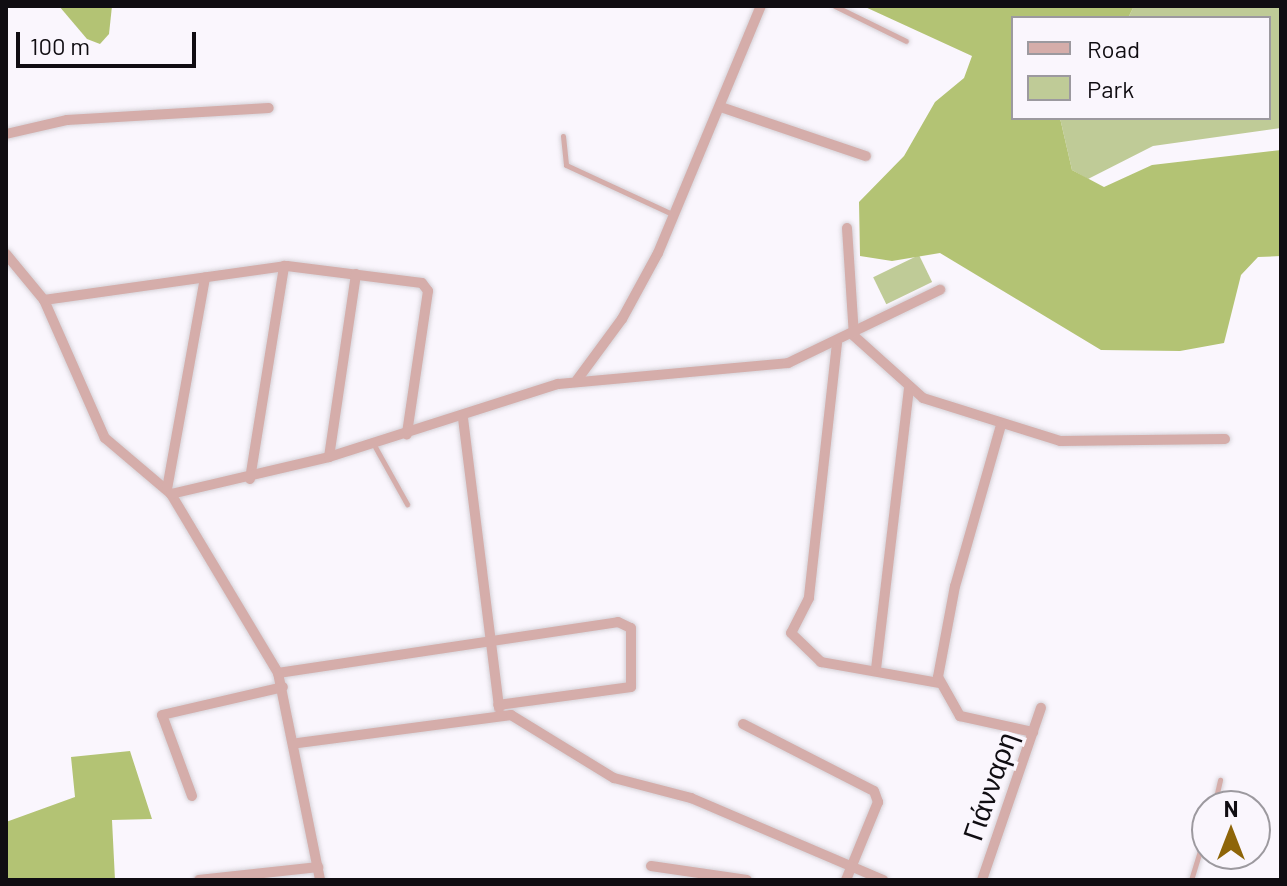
<!DOCTYPE html>
<meta charset="utf-8">
<style>
body{margin:0}
#map{position:relative;width:1287px;height:886px;overflow:hidden;background:#faf6fd;font-family:Barlow,sans-serif}
div>[style]{position:absolute}
.green>*{inset:0;background:#bfcb97;transform-origin:0 0}
.forest>*{inset:0;background:#b3c374}
.roads{filter:drop-shadow(0 0 2px #d5d1d7) drop-shadow(0 0 2px #d5d1d7)}
.service>*{height:5px;margin:-2.5px;padding:0 2.5px;transform-origin:2.5px;border-radius:2.5px;background:#d5adaa}
.minor>*{height:10px;margin:-5px;padding:0 5px;transform-origin:5px;border-radius:5px;background:#d5adaa}
span{translate:-50% -50%;white-space:nowrap;text-align:center;line-height:1.15;-webkit-text-stroke:7px #faf6fd;paint-order:stroke}
.street-label{font-size:28px;color:#100d12}
.frame{position:absolute;inset:0;border:8px solid #100d12;pointer-events:none}
.legend{position:absolute;left:1011px;top:16px;width:260px;height:104px;box-sizing:border-box;background:#faf6fd;border:2px solid #9c999f;margin:0;padding:10px 14px;list-style:none;font-size:24px;color:#100d12}
.legend li{display:flex;align-items:center;gap:16px;height:40px}
.legend b{width:40px;border:2px solid #9c999f}
.north{position:absolute;left:1191px;top:790px;width:80px;height:80px;box-sizing:border-box;background:#faf6fd;border:2px solid #9c999f;border-radius:50%;rotate:0deg;font-size:22px;font-weight:700;line-height:32px;text-align:center;color:#100d12}
.north::after{content:'';display:block;margin:auto;width:28px;height:36px;background:#8e6509;clip-path:polygon(50% 0,100% 100%,50% 72%,0 100%)}
.scale{position:absolute;left:16px;top:32px;width:180px;height:36px;box-sizing:border-box;border:4px solid #100d12;border-top:0;padding-left:10px;font-size:24px;line-height:28px;white-space:nowrap;color:#100d12;-webkit-text-stroke:6px #faf6fd;paint-order:stroke}
</style>
<div id="map">
<div class="green">
<i style="clip-path:polygon(1134px 6px,1281px 6px,1281px 128px,1153px 146px,1088px 179px,1072px 170px,1060px 118px,1269px 118px,1269px 18px,1128px 18px)"></i>
<i style="left:919px;top:255px;width:30px;height:51px;rotate:64deg"></i>
</div>
<div class="forest">
<i style="clip-path:polygon(59px 6px,112px 6px,109px 34px,100px 44px,87px 39px)"></i>
<i style="clip-path:polygon(863px 6px,1134px 6px,1128px 18px,1013px 18px,1013px 118px,1060px 118px,1072px 170px,1104px 187px,1152px 165px,1281px 150px,1281px 256px,1258px 257px,1241px 275px,1224px 343px,1180px 351px,1101px 350px,940px 253px,892px 261px,860px 256px,859px 202px,904px 156px,935px 102px,964px 78px,972px 56px)"></i>
<i style="clip-path:polygon(130px 751px,152px 819px,112px 820px,115px 880px,6px 880px,6px 822px,75px 797px,71px 757px)"></i>
</div>
<div class="roads">
<div class="service">
<i style="left:835px;top:6px;width:79px;rotate:26.2deg"></i>
<i style="left:563px;top:136px;width:29px;rotate:84deg"></i>
<i style="left:566px;top:165px;width:117px;rotate:24.8deg"></i>
<i style="left:374px;top:445px;width:68px;rotate:60.8deg"></i>
<i style="left:1214px;top:806px;width:27px;rotate:-77deg"></i>
<i style="left:1191px;top:880px;width:54px;rotate:-72.9deg"></i>
</div>
<div class="minor">
<i style="left:721px;top:107px;width:153px;rotate:18.7deg"></i>
<i style="left:6px;top:134px;width:63px;rotate:-12.9deg"></i>
<i style="left:67px;top:120px;width:202px;rotate:-3.4deg"></i>
<i style="left:847px;top:228px;width:108px;rotate:86.3deg"></i>
<i style="left:854px;top:336px;width:93px;rotate:41.9deg"></i>
<i style="left:923px;top:398px;width:144px;rotate:17.4deg"></i>
<i style="left:1060px;top:441px;width:165px;rotate:-0.7deg"></i>
<i style="left:6px;top:254px;width:60px;rotate:50.4deg"></i>
<i style="left:44px;top:300px;width:151px;rotate:66.2deg"></i>
<i style="left:105px;top:438px;width:87px;rotate:40.3deg"></i>
<i style="left:171px;top:494px;width:209px;rotate:59.1deg"></i>
<i style="left:278px;top:673px;width:211px;rotate:78.5deg"></i>
<i style="left:44px;top:300px;width:245px;rotate:-8deg"></i>
<i style="left:287px;top:266px;width:136px;rotate:7.2deg"></i>
<i style="left:422px;top:283px;width:10px;rotate:53deg"></i>
<i style="left:428px;top:291px;width:145px;rotate:98.4deg"></i>
<i style="left:837px;top:343px;width:257px;rotate:96.3deg"></i>
<i style="left:809px;top:598px;width:39px;rotate:117deg"></i>
<i style="left:791px;top:633px;width:42px;rotate:44deg"></i>
<i style="left:821px;top:662px;width:120px;rotate:10.1deg"></i>
<i style="left:577px;top:380px;width:76px;rotate:-53.6deg"></i>
<i style="left:622px;top:319px;width:75px;rotate:-61.4deg"></i>
<i style="left:658px;top:253px;width:268px;rotate:-67.4deg"></i>
<i style="left:463px;top:418px;width:293px;rotate:82.9deg"></i>
<i style="left:1001px;top:425px;width:167px;rotate:105.9deg"></i>
<i style="left:955px;top:586px;width:93px;rotate:100.6deg"></i>
<i style="left:938px;top:677px;width:45px;rotate:60.6deg"></i>
<i style="left:960px;top:716px;width:75px;rotate:12.4deg"></i>
<i style="left:329px;top:457px;width:185px;rotate:-81.6deg"></i>
<i style="left:250px;top:479px;width:216px;rotate:-80.9deg"></i>
<i style="left:167px;top:489px;width:215px;rotate:-79.8deg"></i>
<i style="left:171px;top:494px;width:162px;rotate:-13.2deg"></i>
<i style="left:329px;top:457px;width:240px;rotate:-17.7deg"></i>
<i style="left:558px;top:384px;width:231px;rotate:-5.2deg"></i>
<i style="left:788px;top:363px;width:169px;rotate:-25.7deg"></i>
<i style="left:876px;top:669px;width:282px;rotate:-83.3deg"></i>
<i style="left:278px;top:673px;width:344px;rotate:-8.5deg"></i>
<i style="left:618px;top:622px;width:14px;rotate:25deg"></i>
<i style="left:631px;top:628px;width:59px;rotate:90deg"></i>
<i style="left:631px;top:687px;width:134px;rotate:172.3deg"></i>
<i style="left:743px;top:724px;width:147px;rotate:27.1deg"></i>
<i style="left:874px;top:791px;width:12px;rotate:70deg"></i>
<i style="left:878px;top:802px;width:84px;rotate:112.3deg"></i>
<i style="left:298px;top:743px;width:215px;rotate:-7.5deg"></i>
<i style="left:511px;top:715px;width:121px;rotate:31.5deg"></i>
<i style="left:614px;top:778px;width:80px;rotate:14.6deg"></i>
<i style="left:691px;top:798px;width:209px;rotate:23.1deg"></i>
<i style="left:192px;top:796px;width:86px;rotate:-110.3deg"></i>
<i style="left:162px;top:715px;width:124px;rotate:-13deg"></i>
<i style="left:651px;top:866px;width:97px;rotate:8.3deg"></i>
<i style="left:199px;top:880px;width:120px;rotate:-6.2deg"></i>
<i style="left:982px;top:880px;width:182px;rotate:-71.1deg"></i>
</div>
</div>
<div class="street-label">
<span style="left:989px;top:786px;rotate:-71deg">Γιάνναρη</span>
</div>
<div class="frame"></div>
<ul class="legend">
<li><b style="height:10px;background:#d5adaa"></b>Road</li>
<li><b style="height:22px;background:#bfcb97"></b>Park</li>
</ul>
<div class="north">N</div>
<div class="scale">100 m</div>
</div>
